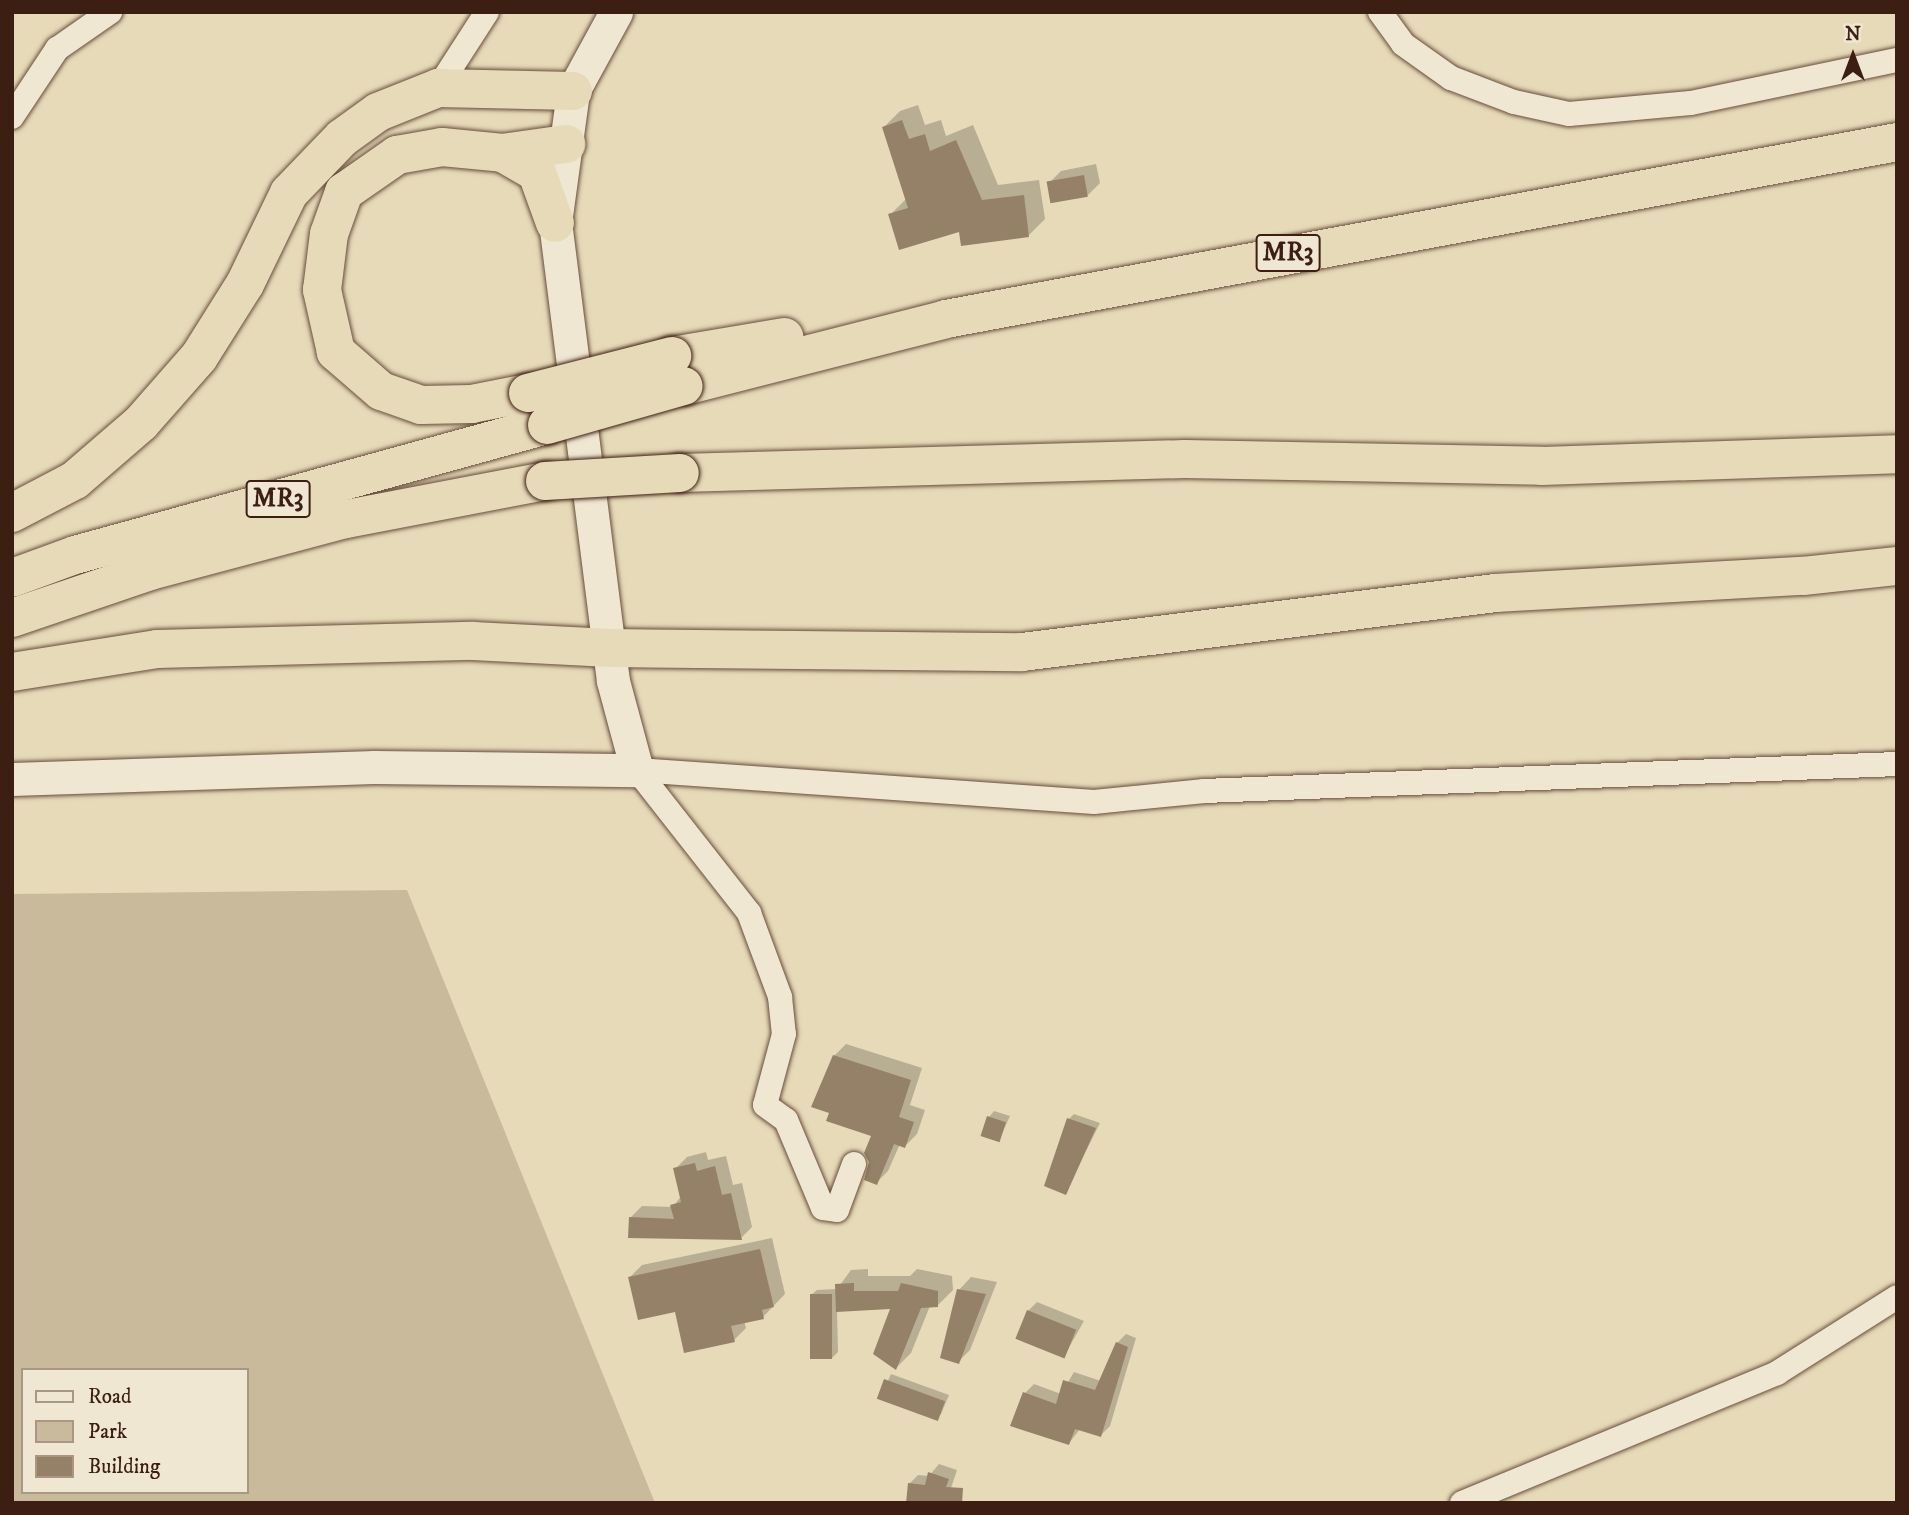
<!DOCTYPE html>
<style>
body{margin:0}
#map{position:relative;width:1909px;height:1515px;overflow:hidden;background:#e7dab8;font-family:"IM FELL DW Pica",serif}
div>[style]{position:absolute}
.green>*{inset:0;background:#caba9c}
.shadow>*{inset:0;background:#0003}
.building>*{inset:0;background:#958068;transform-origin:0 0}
.roads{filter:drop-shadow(0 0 2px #684d3c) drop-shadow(0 0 2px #684d3c)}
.street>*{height:24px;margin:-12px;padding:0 12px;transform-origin:12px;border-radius:12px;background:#efe7d1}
.secondary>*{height:33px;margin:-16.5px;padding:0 16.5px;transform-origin:16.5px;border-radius:16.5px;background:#efe7d1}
.highway>*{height:38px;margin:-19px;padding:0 19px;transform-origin:19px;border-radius:19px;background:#e7dab8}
.bridges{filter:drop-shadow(0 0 2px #3d1e12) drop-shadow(0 0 2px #3d1e12)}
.highway-bridge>*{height:38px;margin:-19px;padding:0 19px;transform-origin:19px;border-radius:19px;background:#e7dab8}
span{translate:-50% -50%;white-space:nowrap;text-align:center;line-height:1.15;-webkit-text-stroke:5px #efe7d1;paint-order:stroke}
.shield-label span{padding:2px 5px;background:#efe7d1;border:2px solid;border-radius:5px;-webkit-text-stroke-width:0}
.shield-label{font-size:26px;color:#3d1e12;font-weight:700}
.frame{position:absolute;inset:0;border:14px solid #3d1e12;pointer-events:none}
.legend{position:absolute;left:21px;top:1368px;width:228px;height:126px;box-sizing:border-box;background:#efe7d1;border:2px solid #a89785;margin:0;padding:9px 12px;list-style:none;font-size:21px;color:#3d1e12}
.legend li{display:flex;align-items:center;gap:14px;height:35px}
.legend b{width:35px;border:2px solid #a89785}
.north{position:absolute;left:1818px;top:21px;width:70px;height:70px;-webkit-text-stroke:5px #efe7d1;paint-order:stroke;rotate:0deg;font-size:19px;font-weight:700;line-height:28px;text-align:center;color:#3d1e12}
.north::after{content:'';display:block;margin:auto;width:24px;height:32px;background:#3d1e12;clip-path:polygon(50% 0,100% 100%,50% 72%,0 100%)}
</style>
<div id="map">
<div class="green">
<i style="clip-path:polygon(evenodd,407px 890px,655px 1503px,12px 1503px,12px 894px,407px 890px,23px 1370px,247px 1370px,247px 1492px,23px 1492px,23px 1370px)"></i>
</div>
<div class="shadow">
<i style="clip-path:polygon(918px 105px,925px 125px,941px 120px,946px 136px,973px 125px,998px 185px,1039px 180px,1045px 219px,1029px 235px,960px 230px,890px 215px,907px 198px,884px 127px,900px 111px)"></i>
<i style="clip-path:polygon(1096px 164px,1100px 183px,1088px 195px,1049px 183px,1061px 171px)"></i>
<i style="clip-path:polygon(846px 1044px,922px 1068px,910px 1105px,925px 1110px,917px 1134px,905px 1146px,900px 1144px,888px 1171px,876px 1183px,871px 1162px,873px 1135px,834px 1056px)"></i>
<i style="clip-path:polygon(994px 1111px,1010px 1116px,999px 1140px,989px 1117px)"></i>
<i style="clip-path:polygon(1074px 1114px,1100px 1123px,1065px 1193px,1069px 1119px)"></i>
<i style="clip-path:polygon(706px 1152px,708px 1160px,726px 1156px,733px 1185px,742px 1183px,752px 1227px,741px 1238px,630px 1218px,642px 1206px,673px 1207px,681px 1196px,675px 1169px,687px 1157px)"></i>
<i style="clip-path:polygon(772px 1238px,785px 1294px,763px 1317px,744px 1321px,746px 1328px,734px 1340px,676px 1310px,630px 1277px,642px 1265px)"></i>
<i style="clip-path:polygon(868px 1269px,868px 1276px,910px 1276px,917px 1269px,952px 1276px,953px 1290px,937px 1306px,930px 1306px,911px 1353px,896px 1368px,893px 1308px,837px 1310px,838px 1352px,832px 1358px,811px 1295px,817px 1290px,837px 1289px,851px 1270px)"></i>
<i style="clip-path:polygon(971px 1277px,997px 1282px,970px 1350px,958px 1362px,959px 1290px)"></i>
<i style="clip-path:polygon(1037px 1302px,1084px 1321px,1063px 1358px,1028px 1311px)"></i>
<i style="clip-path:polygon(1126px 1334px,1136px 1338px,1110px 1426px,1101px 1435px,1080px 1429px,1069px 1443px,1025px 1393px,1034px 1384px,1061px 1394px,1074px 1372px,1101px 1381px,1117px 1343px)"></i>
<i style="clip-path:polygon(891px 1374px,949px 1395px,941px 1414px,936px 1420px,880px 1398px)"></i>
<i style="clip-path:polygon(939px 1464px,957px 1470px,947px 1500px,909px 1484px,918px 1475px,929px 1476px)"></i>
</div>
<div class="building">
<i style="clip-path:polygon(902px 120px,909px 139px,925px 134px,930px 151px,956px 140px,982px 200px,1024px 195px,1029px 237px,961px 246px,959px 232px,899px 250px,888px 214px,908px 208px,882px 127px)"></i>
<i style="left:1084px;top:175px;width:22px;height:38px;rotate:80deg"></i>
<i style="clip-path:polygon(833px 1055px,911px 1080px,899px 1117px,914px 1122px,905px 1148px,894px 1144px,877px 1185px,864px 1180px,869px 1162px,864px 1153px,871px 1136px,826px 1121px,829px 1113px,811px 1107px)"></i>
<i style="left:987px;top:1116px;width:20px;height:21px;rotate:18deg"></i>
<i style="clip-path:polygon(1067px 1118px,1096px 1128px,1066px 1195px,1044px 1186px)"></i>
<i style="clip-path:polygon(695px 1163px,697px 1171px,715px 1166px,722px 1195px,731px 1193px,742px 1240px,628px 1238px,629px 1217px,674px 1219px,670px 1205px,681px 1202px,673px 1168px)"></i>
<i style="clip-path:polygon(760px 1249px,774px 1307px,762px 1310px,764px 1319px,731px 1326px,735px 1342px,684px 1353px,675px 1312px,638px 1320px,628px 1277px)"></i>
<i style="clip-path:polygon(854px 1283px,854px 1291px,898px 1291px,901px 1283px,938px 1291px,938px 1307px,921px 1308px,896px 1370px,873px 1354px,890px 1309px,836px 1312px,835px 1284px)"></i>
<i style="clip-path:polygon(957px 1289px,986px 1294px,959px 1364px,940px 1358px)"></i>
<i style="left:810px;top:1294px;width:22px;height:65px"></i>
<i style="left:1027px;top:1310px;width:53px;height:31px;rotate:22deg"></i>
<i style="clip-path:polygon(1116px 1342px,1128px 1347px,1101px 1437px,1075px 1429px,1069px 1445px,1010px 1426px,1023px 1392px,1056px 1404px,1063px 1380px,1095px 1390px)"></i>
<i style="left:884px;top:1379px;width:65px;height:21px;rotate:20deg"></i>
<i style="clip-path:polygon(928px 1472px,949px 1479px,946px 1487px,963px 1488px,962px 1503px,906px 1503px,908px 1483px,925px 1485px)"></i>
</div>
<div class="roads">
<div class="street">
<i style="left:1380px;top:12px;width:39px;rotate:54deg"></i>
<i style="left:1403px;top:44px;width:59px;rotate:35.3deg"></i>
<i style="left:1451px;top:78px;width:67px;rotate:20.9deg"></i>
<i style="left:1514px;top:102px;width:56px;rotate:12.3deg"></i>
<i style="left:1569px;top:114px;width:122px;rotate:-5.2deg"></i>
<i style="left:1691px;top:103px;width:210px;rotate:-11.8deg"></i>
<i style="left:438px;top:88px;width:90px;rotate:-57.2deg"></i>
<i style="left:12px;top:117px;width:82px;rotate:-56.5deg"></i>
<i style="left:57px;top:49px;width:65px;rotate:-34.9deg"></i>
<i style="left:637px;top:770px;width:458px;rotate:4deg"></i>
<i style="left:1094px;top:802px;width:111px;rotate:-5.7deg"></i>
<i style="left:1204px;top:791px;width:694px;rotate:-2.23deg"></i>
<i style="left:637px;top:770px;width:182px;rotate:51.9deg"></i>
<i style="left:749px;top:913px;width:90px;rotate:69.7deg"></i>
<i style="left:780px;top:997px;width:37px;rotate:84deg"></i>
<i style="left:784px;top:1034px;width:73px;rotate:105deg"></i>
<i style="left:765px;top:1105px;width:26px;rotate:36deg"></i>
<i style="left:786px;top:1120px;width:95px;rotate:67.2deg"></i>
<i style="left:823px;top:1208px;width:14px;rotate:8deg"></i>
<i style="left:837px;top:1210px;width:49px;rotate:-69.7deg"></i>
<i style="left:1462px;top:1503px;width:341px;rotate:-22.4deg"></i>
<i style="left:1777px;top:1373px;width:142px;rotate:-32.3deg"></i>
</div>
<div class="secondary">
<i style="left:12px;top:779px;width:362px;rotate:-1.9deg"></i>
<i style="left:374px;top:767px;width:263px;rotate:0.7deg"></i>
<i style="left:637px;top:770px;width:92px;rotate:-105.1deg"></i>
<i style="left:613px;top:681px;width:462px;rotate:-97.2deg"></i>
<i style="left:555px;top:223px;width:133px;rotate:-82.2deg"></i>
<i style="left:573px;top:91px;width:90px;rotate:-61.4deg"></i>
</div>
<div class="highway">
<i style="left:503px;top:153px;width:64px;rotate:-8.1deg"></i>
<i style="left:672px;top:356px;width:114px;rotate:-9.6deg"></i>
<i style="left:684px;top:386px;width:270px;rotate:-14.3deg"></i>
<i style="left:946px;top:319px;width:967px;rotate:-10.54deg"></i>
<i style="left:528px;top:393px;width:57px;rotate:168.9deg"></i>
<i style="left:472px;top:404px;width:51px;rotate:178.9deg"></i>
<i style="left:421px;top:405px;width:42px;rotate:-160.7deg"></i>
<i style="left:381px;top:391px;width:60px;rotate:-139.1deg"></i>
<i style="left:336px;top:352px;width:64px;rotate:-102.7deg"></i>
<i style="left:322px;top:290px;width:56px;rotate:-82.9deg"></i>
<i style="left:329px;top:234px;width:45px;rotate:-70.3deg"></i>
<i style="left:344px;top:192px;width:65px;rotate:-34.9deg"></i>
<i style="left:397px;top:155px;width:46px;rotate:-10.1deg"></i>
<i style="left:442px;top:147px;width:61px;rotate:5.6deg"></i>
<i style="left:503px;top:153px;width:39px;rotate:30deg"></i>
<i style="left:537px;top:173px;width:53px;rotate:70.2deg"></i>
<i style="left:680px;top:473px;width:505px;rotate:-1.59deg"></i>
<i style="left:1185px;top:459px;width:357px;rotate:1.1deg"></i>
<i style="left:1542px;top:466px;width:355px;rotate:-1.9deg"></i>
<i style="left:12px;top:513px;width:71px;rotate:-27.6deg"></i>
<i style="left:75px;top:480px;width:87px;rotate:-40.8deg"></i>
<i style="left:141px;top:423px;width:88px;rotate:-48.7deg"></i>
<i style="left:199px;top:357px;width:86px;rotate:-57.8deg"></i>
<i style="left:245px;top:284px;width:101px;rotate:-64.2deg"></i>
<i style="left:289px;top:193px;width:76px;rotate:-46.1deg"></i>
<i style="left:342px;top:138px;width:44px;rotate:-35.8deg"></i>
<i style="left:378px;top:112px;width:65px;rotate:-21.8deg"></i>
<i style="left:438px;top:88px;width:135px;rotate:1.3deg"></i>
<i style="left:12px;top:578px;width:67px;rotate:-20.1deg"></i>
<i style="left:75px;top:555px;width:490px;rotate:-15.4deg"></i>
<i style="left:12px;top:618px;width:146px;rotate:-18.8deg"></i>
<i style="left:150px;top:571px;width:203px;rotate:-14.9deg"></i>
<i style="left:346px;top:519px;width:203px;rotate:-10.8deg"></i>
<i style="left:12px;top:672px;width:147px;rotate:-9deg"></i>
<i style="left:157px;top:649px;width:316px;rotate:-1.5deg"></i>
<i style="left:473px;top:641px;width:137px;rotate:2.9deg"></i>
<i style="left:610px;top:648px;width:412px;rotate:0.6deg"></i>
<i style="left:1022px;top:652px;width:477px;rotate:-7.1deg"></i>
<i style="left:1495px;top:593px;width:308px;rotate:-3.2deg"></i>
<i style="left:1803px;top:576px;width:95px;rotate:-6.1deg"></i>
</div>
</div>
<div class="bridges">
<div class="highway-bridge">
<i style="left:528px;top:393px;width:149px;rotate:-14.4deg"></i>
<i style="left:547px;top:425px;width:142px;rotate:-15.9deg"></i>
<i style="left:545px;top:481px;width:135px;rotate:-3.4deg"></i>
</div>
</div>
<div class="shield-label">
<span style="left:1288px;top:253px">MR3</span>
<span style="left:278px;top:499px">MR3</span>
</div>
<div class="frame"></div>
<ul class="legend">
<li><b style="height:9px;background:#efe7d1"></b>Road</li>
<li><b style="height:19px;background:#caba9c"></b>Park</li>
<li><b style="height:19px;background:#958068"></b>Building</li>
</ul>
<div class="north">N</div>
</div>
